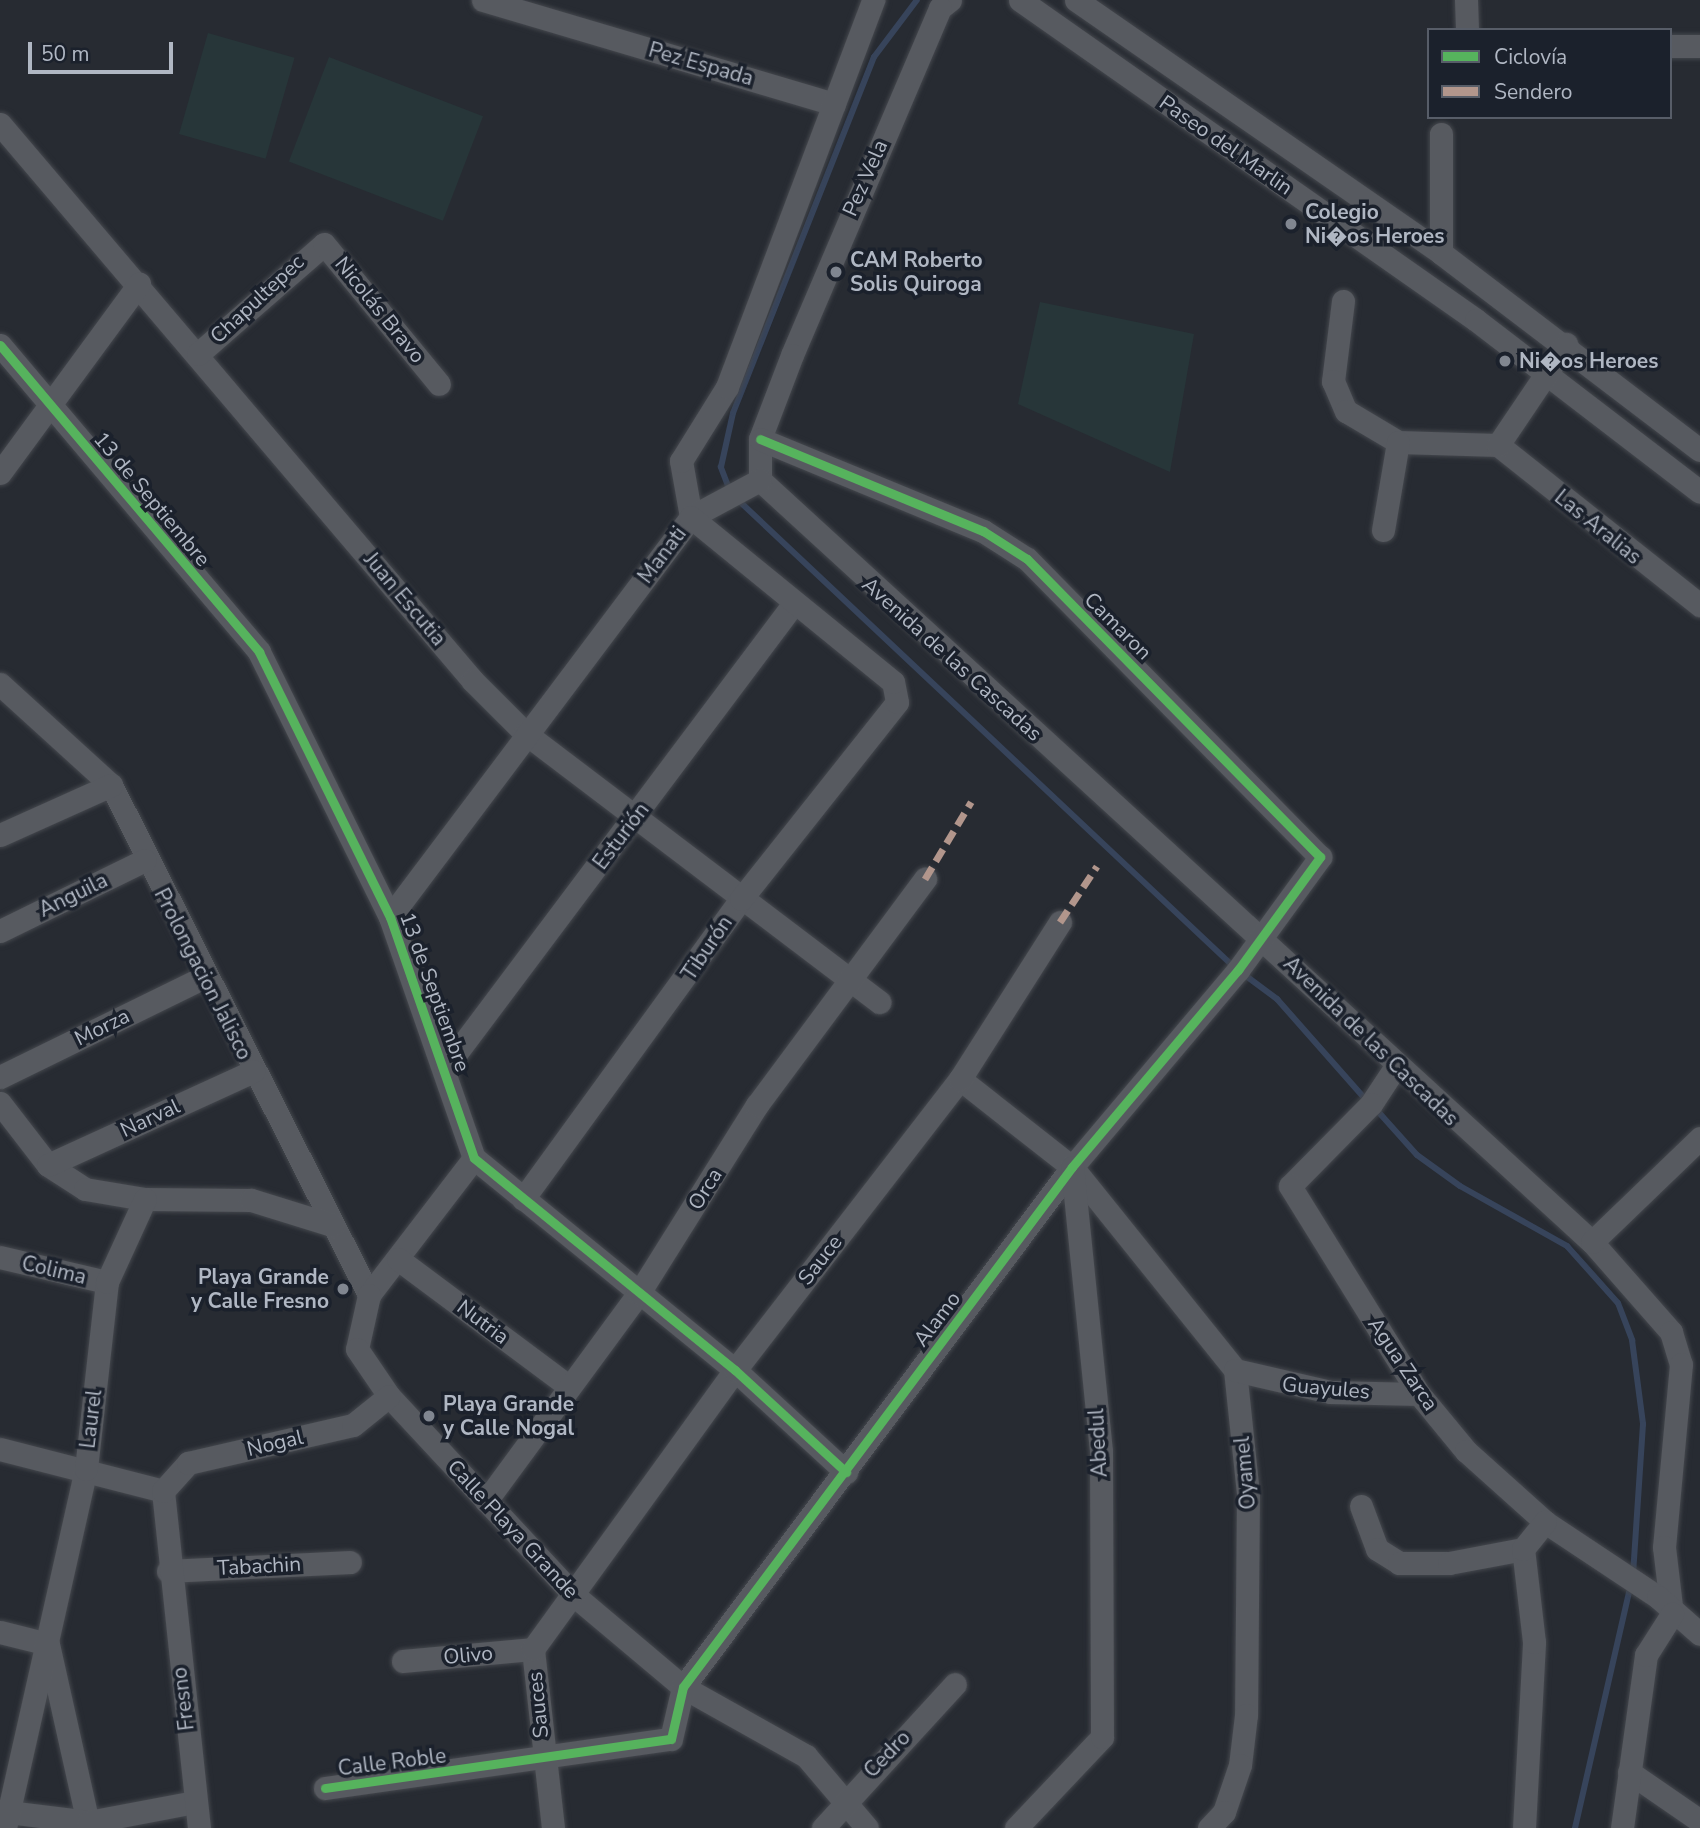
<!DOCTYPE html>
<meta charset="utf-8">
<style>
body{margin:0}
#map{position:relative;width:1700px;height:1828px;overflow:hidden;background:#272b32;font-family:"Nunito Sans",sans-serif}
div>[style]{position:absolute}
.green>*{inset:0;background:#273639;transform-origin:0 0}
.stream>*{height:6px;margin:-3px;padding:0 3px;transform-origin:3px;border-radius:3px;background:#37445b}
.roads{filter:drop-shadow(0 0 2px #44474d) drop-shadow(0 0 2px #44474d)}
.minor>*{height:23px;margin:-11.5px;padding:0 11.5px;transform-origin:11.5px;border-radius:11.5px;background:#575a60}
.quiet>*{height:7px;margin-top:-3.5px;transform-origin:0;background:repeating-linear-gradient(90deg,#b2968c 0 14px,transparent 0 21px)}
.cycleway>*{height:9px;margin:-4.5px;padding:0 4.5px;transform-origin:4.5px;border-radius:4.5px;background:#56b35d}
.dots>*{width:19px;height:19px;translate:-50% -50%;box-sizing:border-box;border:4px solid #1b212c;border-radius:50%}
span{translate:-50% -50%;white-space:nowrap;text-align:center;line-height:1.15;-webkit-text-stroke:7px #1b212c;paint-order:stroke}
.street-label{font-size:21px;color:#b0b7c3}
.poi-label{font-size:21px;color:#b0b7c3;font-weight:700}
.left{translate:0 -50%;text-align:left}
.right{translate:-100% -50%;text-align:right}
.legend{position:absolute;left:1427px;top:28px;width:245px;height:91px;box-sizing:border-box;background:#1b212c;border:2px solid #575d68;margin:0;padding:9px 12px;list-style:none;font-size:21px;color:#b0b7c3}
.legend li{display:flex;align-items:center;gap:14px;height:35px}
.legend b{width:35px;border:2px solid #575d68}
.scale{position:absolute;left:28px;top:42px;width:145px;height:32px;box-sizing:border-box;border:4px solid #b0b7c3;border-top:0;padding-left:9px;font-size:21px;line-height:24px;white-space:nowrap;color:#b0b7c3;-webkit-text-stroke:5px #1b212c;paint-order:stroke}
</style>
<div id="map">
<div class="green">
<i style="left:208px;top:33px;width:90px;height:105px;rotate:16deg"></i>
<i style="left:329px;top:57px;width:165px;height:112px;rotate:21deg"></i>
<i style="clip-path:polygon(1040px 302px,1194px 334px,1170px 472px,1018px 404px)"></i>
</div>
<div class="stream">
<i style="left:730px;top:491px;width:26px;rotate:-111deg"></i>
<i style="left:721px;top:467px;width:55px;rotate:-77.5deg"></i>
<i style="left:733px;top:413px;width:383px;rotate:-68.4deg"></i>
<i style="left:874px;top:57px;width:71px;rotate:-53deg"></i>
<i style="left:737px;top:499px;width:681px;rotate:43.28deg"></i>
<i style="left:1242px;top:973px;width:44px;rotate:36.6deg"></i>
<i style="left:1277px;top:999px;width:135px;rotate:48.6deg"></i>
<i style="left:1374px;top:1107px;width:64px;rotate:48.1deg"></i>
<i style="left:1417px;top:1155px;width:53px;rotate:35.8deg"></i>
<i style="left:1460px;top:1186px;width:123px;rotate:29.3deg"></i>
<i style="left:1567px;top:1246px;width:76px;rotate:48.2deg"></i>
<i style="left:1618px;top:1303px;width:40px;rotate:69deg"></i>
<i style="left:1632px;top:1340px;width:85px;rotate:82.5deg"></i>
<i style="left:1643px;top:1424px;width:149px;rotate:93.8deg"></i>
<i style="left:1575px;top:1828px;width:250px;rotate:-77.1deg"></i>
</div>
<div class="roads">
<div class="minor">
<i style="left:483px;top:0;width:366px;rotate:16.5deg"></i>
<i style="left:950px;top:0;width:13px;rotate:141deg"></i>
<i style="left:940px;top:8px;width:377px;rotate:113.1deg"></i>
<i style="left:792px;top:355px;width:90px;rotate:110.9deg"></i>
<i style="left:760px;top:439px;width:41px;rotate:90deg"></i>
<i style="left:760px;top:480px;width:1128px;rotate:42.49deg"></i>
<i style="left:1592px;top:1242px;width:120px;rotate:48.7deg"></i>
<i style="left:1671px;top:1332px;width:34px;rotate:73deg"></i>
<i style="left:1681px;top:1364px;width:184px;rotate:95.3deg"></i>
<i style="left:1664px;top:1547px;width:67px;rotate:83.2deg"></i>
<i style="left:1020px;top:0;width:557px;rotate:35.06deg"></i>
<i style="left:1476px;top:320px;width:282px;rotate:37.5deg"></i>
<i style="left:1076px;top:0;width:444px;rotate:34.7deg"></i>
<i style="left:1441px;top:253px;width:325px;rotate:37.3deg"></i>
<i style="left:1466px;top:0;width:30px;rotate:88deg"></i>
<i style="left:1670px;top:46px;width:30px"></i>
<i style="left:0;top:124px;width:731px;rotate:49.66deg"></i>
<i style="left:473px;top:681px;width:74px;rotate:45deg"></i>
<i style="left:525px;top:733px;width:445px;rotate:37.2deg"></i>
<i style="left:1441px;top:134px;width:119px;rotate:90deg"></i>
<i style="left:1343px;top:301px;width:81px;rotate:97.1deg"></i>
<i style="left:1333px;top:381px;width:33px;rotate:67deg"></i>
<i style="left:1346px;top:411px;width:61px;rotate:30.8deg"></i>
<i style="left:1398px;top:442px;width:100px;rotate:1.7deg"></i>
<i style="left:1498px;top:445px;width:258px;rotate:38.4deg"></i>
<i style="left:0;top:345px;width:402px;rotate:49.8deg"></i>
<i style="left:259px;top:652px;width:296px;rotate:63.7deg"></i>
<i style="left:390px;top:917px;width:255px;rotate:70.8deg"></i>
<i style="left:474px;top:1158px;width:336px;rotate:39.1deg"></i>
<i style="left:735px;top:1370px;width:151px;rotate:42.6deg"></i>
<i style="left:198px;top:354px;width:167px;rotate:-41.1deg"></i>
<i style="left:324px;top:244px;width:181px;rotate:50.6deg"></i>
<i style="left:1498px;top:445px;width:122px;rotate:-56deg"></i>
<i style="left:0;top:473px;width:235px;rotate:-53.7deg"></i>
<i style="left:691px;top:517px;width:57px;rotate:-100.1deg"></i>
<i style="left:681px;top:461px;width:87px;rotate:-58.1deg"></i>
<i style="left:727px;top:387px;width:414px;rotate:-69.3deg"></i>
<i style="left:1383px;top:530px;width:89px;rotate:-80.3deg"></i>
<i style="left:0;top:684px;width:150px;rotate:42.3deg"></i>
<i style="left:111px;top:785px;width:572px;rotate:63.17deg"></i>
<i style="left:0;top:835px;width:122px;rotate:-24.2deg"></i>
<i style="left:390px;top:917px;width:501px;rotate:-53.04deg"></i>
<i style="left:691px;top:517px;width:78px;rotate:-28.2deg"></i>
<i style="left:0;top:931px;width:161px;rotate:-26.1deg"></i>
<i style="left:1396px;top:1066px;width:45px;rotate:123.3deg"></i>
<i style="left:1371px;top:1104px;width:115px;rotate:134.6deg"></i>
<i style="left:1290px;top:1186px;width:245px;rotate:58.2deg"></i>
<i style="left:1419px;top:1394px;width:74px;rotate:50.5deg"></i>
<i style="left:1466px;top:1451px;width:106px;rotate:41.9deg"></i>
<i style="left:1545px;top:1522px;width:136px;rotate:33.6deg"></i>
<i style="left:1658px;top:1597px;width:56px;rotate:41.4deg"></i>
<i style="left:445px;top:1068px;width:581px;rotate:-53.11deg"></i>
<i style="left:0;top:1077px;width:227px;rotate:-26.1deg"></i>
<i style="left:960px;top:1079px;width:142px;rotate:38.2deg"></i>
<i style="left:1072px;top:1167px;width:260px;rotate:51.2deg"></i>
<i style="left:1235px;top:1370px;width:124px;rotate:84deg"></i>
<i style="left:1248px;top:1493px;width:222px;rotate:90.5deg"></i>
<i style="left:1246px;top:1715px;width:50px;rotate:96.8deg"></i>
<i style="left:1240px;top:1765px;width:50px;rotate:108.8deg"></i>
<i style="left:1224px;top:1812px;width:22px;rotate:133deg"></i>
<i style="left:0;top:1103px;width:78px;rotate:52.3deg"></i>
<i style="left:48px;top:1165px;width:44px;rotate:33deg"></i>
<i style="left:85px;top:1189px;width:61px;rotate:9.5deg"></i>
<i style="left:145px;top:1199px;width:106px;rotate:0.5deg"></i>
<i style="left:251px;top:1200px;width:85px;rotate:17.2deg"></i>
<i style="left:474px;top:1158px;width:173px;rotate:127.5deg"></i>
<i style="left:369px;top:1295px;width:55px;rotate:102.5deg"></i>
<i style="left:357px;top:1349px;width:57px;rotate:55.8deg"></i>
<i style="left:389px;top:1396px;width:273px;rotate:47.1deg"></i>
<i style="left:575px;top:1596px;width:141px;rotate:40.1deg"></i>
<i style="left:683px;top:1687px;width:141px;rotate:29.3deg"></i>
<i style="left:806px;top:1756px;width:94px;rotate:49.7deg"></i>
<i style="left:48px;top:1165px;width:226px;rotate:-24.6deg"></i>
<i style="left:523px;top:1199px;width:371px;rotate:-54deg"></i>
<i style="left:741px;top:899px;width:251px;rotate:-51.6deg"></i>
<i style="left:897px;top:702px;width:20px;rotate:-101deg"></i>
<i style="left:893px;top:682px;width:261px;rotate:-140.8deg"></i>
<i style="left:1592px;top:1242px;width:150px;rotate:-43.9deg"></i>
<i style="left:0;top:1257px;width:110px;rotate:13.2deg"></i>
<i style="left:398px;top:1259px;width:211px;rotate:36.7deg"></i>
<i style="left:1235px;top:1370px;width:98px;rotate:13deg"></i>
<i style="left:1330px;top:1392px;width:89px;rotate:1.3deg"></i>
<i style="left:0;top:1449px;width:168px;rotate:14.4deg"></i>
<i style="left:486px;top:1501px;width:258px;rotate:-53.7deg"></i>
<i style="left:639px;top:1293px;width:222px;rotate:-57.9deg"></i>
<i style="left:757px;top:1105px;width:282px;rotate:-53.4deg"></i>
<i style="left:1361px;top:1506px;width:46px;rotate:69.6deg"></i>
<i style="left:1377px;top:1549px;width:26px;rotate:32deg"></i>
<i style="left:1399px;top:1563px;width:50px"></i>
<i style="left:1449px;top:1563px;width:75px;rotate:-10.7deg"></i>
<i style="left:168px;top:1571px;width:182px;rotate:-2.8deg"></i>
<i style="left:0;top:1632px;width:49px;rotate:14deg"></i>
<i style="left:48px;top:1644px;width:189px;rotate:77.4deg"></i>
<i style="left:403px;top:1661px;width:131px;rotate:-5.3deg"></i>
<i style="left:1629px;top:1772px;width:86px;rotate:34.6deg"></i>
<i style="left:325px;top:1788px;width:349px;rotate:-8.1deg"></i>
<i style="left:671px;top:1739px;width:53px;rotate:-77deg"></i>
<i style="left:683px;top:1687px;width:649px;rotate:-53.2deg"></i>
<i style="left:1072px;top:1167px;width:258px;rotate:-49.9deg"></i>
<i style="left:1238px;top:970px;width:140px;rotate:-54deg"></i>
<i style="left:1320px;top:857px;width:418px;rotate:-134.5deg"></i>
<i style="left:1027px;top:559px;width:52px;rotate:-147.5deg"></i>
<i style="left:983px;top:531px;width:241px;rotate:-157.6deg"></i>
<i style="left:0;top:1811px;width:90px;rotate:7deg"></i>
<i style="left:89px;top:1822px;width:108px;rotate:-10.7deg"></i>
<i style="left:5px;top:1828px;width:368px;rotate:-77.3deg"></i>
<i style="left:86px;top:1469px;width:188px;rotate:-83.6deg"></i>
<i style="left:107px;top:1282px;width:91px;rotate:-65.4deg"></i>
<i style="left:199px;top:1828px;width:339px;rotate:-96.1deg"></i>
<i style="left:163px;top:1491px;width:38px;rotate:-48deg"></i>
<i style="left:188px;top:1463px;width:169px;rotate:-13deg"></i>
<i style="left:353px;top:1425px;width:46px;rotate:-38.9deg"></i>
<i style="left:553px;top:1828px;width:180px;rotate:-96.4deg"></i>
<i style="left:533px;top:1649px;width:344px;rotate:-54.1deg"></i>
<i style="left:735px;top:1370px;width:368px;rotate:-52.3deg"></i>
<i style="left:960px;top:1079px;width:186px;rotate:-57.5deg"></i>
<i style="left:823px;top:1828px;width:195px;rotate:-47.5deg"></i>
<i style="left:1016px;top:1828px;width:125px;rotate:-46.6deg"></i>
<i style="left:1102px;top:1737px;width:286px;rotate:-90.2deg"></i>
<i style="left:1101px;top:1451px;width:285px;rotate:-95.8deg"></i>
<i style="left:1524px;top:1828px;width:186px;rotate:-86.9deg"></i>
<i style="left:1534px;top:1642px;width:94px;rotate:-96.7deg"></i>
<i style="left:1523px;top:1549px;width:35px;rotate:-51deg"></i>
<i style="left:1622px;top:1828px;width:175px;rotate:-82.1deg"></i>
<i style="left:1646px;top:1655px;width:49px;rotate:-57.6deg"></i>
</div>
</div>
<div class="quiet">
<i style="left:925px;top:879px;width:90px;rotate:-59.1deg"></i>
<i style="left:1060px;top:922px;width:67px;rotate:-56.5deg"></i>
</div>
<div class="cycleway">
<i style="left:0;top:345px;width:402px;rotate:49.8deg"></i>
<i style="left:259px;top:652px;width:296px;rotate:63.7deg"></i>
<i style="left:390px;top:917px;width:255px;rotate:70.8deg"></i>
<i style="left:474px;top:1158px;width:336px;rotate:39.1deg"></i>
<i style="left:735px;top:1370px;width:151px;rotate:42.6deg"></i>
<i style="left:325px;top:1788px;width:349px;rotate:-8.1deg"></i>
<i style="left:671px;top:1739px;width:53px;rotate:-77deg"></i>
<i style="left:683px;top:1687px;width:649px;rotate:-53.2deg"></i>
<i style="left:1072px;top:1167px;width:258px;rotate:-49.9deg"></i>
<i style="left:1238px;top:970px;width:140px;rotate:-54deg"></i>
<i style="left:1320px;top:857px;width:418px;rotate:-134.5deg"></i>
<i style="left:1027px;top:559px;width:52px;rotate:-147.5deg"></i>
<i style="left:983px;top:531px;width:241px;rotate:-157.6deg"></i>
</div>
<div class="dots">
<i style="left:1291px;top:224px;background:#808690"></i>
<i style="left:836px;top:272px;background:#808690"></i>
<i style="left:1505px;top:361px;background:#808690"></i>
<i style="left:343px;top:1289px;background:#808690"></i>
<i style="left:429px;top:1416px;background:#808690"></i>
</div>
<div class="street-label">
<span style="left:701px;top:64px;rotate:16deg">Pez Espada</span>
<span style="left:1226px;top:145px;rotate:35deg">Paseo del Marlin</span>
<span style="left:865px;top:178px;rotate:-66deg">Pez Vela</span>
<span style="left:257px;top:299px;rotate:-43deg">Chapultepec</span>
<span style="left:380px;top:310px;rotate:51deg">Nicolás Bravo</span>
<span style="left:152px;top:499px;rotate:50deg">13 de Septiembre</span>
<span style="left:1598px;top:527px;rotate:39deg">Las Aralias</span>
<span style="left:662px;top:555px;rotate:-53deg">Manati</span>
<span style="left:405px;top:599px;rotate:50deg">Juan Escutia</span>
<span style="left:1118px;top:626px;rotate:45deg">Camaron</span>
<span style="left:952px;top:659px;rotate:42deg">Avenida de las Cascadas</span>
<span style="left:621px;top:836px;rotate:-53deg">Esturión</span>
<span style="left:73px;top:895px;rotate:-26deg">Anguila</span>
<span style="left:707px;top:948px;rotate:-56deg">Tiburón</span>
<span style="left:203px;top:974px;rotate:63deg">Prolongacion Jalisco</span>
<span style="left:435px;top:992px;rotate:70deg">13 de Septiembre</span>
<span style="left:102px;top:1027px;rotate:-26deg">Morza</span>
<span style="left:1371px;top:1041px;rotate:44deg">Avenida de las Cascadas</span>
<span style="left:150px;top:1118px;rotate:-25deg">Narval</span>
<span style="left:705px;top:1189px;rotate:-58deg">Orca</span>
<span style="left:820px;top:1260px;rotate:-52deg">Sauce</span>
<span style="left:54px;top:1270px;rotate:13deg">Colima</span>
<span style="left:937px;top:1319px;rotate:-53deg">Alamo</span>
<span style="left:483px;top:1322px;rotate:37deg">Nutria</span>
<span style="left:1403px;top:1364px;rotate:56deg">Agua Zarca</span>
<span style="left:1326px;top:1388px;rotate:5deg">Guayules</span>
<span style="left:91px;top:1419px;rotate:-83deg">Laurel</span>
<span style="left:275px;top:1443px;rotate:-13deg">Nogal</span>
<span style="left:1098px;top:1443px;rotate:-93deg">Abedul</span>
<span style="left:1245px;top:1473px;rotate:-95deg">Oyamel</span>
<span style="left:513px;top:1529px;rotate:47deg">Calle Playa Grande</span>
<span style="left:259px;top:1566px;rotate:-3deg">Tabachin</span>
<span style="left:468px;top:1655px;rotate:-5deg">Olivo</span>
<span style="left:183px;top:1699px;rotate:-97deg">Fresno</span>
<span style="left:538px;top:1705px;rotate:-96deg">Sauces</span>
<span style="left:887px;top:1754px;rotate:-46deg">Cedro</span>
<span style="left:392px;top:1762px;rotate:-7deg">Calle Roble</span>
</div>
<div class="poi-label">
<span class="left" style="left:1305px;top:224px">Colegio<br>Ni�os Heroes</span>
<span class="left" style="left:850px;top:272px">CAM Roberto<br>Solis Quiroga</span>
<span class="left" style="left:1519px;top:361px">Ni�os Heroes</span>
<span class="right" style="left:329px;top:1289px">Playa Grande<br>y Calle Fresno</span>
<span class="left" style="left:443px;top:1416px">Playa Grande<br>y Calle Nogal</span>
</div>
<ul class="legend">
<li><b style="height:9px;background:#56b35d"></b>Ciclovía</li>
<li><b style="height:9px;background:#b2968c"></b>Sendero</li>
</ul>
<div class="scale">50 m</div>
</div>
